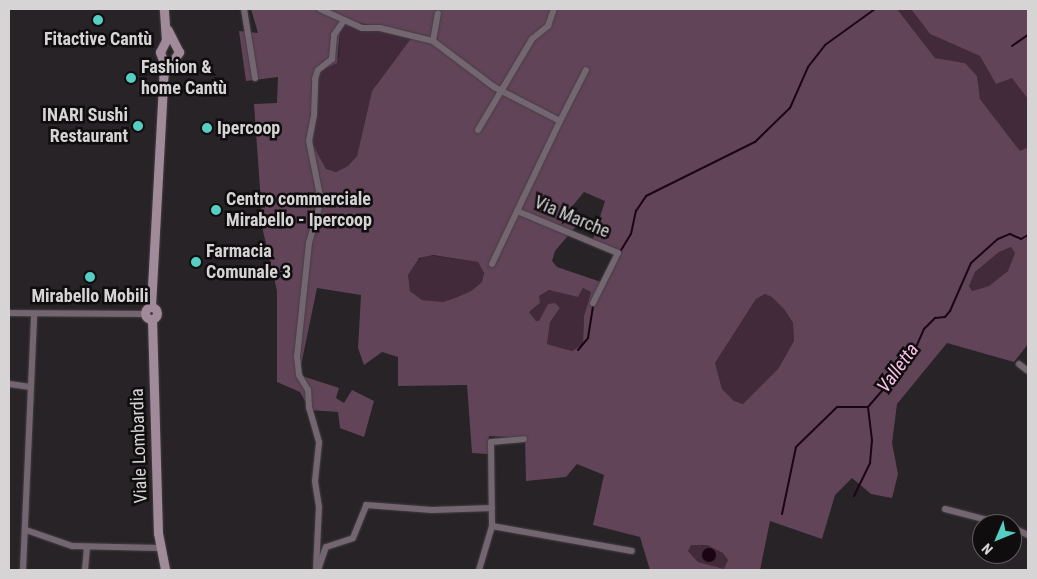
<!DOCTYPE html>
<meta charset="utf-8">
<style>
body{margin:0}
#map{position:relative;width:1037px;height:579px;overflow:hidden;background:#272326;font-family:"Roboto Condensed",sans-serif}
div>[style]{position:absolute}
.green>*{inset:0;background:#422a3b}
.forest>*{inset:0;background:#624459}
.water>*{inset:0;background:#1b0416}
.round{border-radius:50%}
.stream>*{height:2px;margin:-1px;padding:0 1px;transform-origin:1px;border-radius:1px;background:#1b0416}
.roads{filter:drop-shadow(0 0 1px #433f42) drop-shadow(0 0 1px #433f42)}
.street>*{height:6px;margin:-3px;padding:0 3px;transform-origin:3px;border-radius:3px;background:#746670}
.secondary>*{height:9px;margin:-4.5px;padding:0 4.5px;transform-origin:4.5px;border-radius:4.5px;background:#a18b9a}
.secondary>.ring{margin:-4.5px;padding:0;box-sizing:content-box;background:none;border:9px solid #a18b9a;border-radius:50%}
.dots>*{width:14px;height:14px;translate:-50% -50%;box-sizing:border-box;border:2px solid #0f0d0e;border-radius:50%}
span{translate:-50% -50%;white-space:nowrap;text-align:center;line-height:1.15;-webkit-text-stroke:5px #0f0d0e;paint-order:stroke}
.poi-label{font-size:18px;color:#d7d4d6;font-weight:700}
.left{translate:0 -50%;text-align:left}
.right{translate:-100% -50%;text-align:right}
.street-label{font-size:18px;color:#d7d4d6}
.water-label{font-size:19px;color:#f9c0e8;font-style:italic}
.frame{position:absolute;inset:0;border:10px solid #d7d4d6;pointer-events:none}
.north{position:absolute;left:972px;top:514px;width:50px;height:50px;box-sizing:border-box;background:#0f0d0e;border:1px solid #5f5d5e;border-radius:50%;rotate:225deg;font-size:14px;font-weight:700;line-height:20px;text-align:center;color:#d7d4d6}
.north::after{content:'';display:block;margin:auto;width:18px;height:22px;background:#56cec3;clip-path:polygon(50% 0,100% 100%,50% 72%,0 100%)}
</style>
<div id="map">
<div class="green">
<i style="clip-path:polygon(897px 9px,911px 9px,930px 34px,980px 56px,996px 83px,1012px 77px,1028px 99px,1028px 147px,1020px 151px,980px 99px,977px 76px,965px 63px,935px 58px)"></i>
<i style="clip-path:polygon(360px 23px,415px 33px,372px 91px,357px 156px,348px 166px,336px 172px,326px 169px,313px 145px,318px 95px,317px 72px,339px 57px,340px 30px,347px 24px)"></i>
<i style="clip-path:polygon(1011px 247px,1015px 253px,1008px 271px,989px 286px,972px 291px,969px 286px,975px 272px,999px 252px)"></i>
<i style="clip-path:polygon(428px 255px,478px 262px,484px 273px,482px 282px,471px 291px,455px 298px,443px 302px,422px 300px,410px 291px,408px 275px,414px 262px)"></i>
<i style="clip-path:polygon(583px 288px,591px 292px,584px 316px,583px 344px,572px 351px,547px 344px,550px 322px,560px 308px,555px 303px,548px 305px,539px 321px,536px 321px,529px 312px,537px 306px,539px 296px,549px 290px,579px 296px)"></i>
<i style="clip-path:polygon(765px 294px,773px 297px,784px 309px,793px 323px,794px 341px,778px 369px,743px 404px,734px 401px,722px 389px,715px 363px,756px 299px)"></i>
<i style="clip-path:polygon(694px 544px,707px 545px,724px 553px,728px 560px,724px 570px,698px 562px,688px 551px,687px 547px)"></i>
</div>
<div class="forest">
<i style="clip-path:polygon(evenodd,251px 9px,897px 9px,935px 58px,965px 63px,977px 76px,980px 99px,1020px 151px,1028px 147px,1028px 344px,1014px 362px,947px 343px,897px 404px,892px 443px,898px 474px,892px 498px,871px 494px,852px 478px,835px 495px,822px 539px,770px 521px,760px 570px,650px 570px,640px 537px,593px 525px,604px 475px,577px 464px,566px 477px,526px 481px,525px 438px,489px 436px,488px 454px,472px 453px,467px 385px,398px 386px,398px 357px,382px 352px,364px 365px,358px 348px,361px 295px,317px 288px,299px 375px,339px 388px,336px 398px,344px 403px,352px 390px,374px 401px,364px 437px,340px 428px,338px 412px,310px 410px,300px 392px,277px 382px,277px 291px,263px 231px,254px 104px,277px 103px,278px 77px,246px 81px,239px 31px,258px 33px,251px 9px,360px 23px,415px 33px,372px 91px,357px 156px,348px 166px,336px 172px,326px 169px,313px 145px,318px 95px,317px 72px,337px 63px,340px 30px,347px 24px,360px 23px,251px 9px,584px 192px,605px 201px,593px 239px,616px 255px,601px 282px,557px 267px,552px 261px,555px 251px,577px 225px,565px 215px,584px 192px,251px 9px,1011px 247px,1015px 253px,1008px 271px,989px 286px,972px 291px,969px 286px,975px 272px,999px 252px,1011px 247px,251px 9px,433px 255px,478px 262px,484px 273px,482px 282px,471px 291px,455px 298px,443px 302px,422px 300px,410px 291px,408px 275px,419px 258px,433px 255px,251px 9px,583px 288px,591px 292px,584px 316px,583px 344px,572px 351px,547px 344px,550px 322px,560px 308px,555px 303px,548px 304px,539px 321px,536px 321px,529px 312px,540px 303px,539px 296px,549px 290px,578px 297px,583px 288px,251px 9px,765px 294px,772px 297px,784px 309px,793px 323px,794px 341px,778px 369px,743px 404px,734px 401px,722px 389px,715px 363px,756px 299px,765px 294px,251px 9px,691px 545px,707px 545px,723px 553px,728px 560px,724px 569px,698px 562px,688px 551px,691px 545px)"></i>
<i style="clip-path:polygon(911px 9px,1028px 9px,1028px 99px,1012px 78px,996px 84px,980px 56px,930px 34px)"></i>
</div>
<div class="water">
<i class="round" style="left:702px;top:548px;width:14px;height:14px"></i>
</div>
<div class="stream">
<i style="left:1012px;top:46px;width:19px;rotate:-35deg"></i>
<i style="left:620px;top:252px;width:21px;rotate:-59deg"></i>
<i style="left:631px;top:234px;width:24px;rotate:-78deg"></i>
<i style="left:636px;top:211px;width:18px;rotate:-56deg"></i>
<i style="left:646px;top:196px;width:122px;rotate:-26.4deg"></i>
<i style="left:755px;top:142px;width:49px;rotate:-44.2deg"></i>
<i style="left:790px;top:108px;width:45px;rotate:-66.3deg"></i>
<i style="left:808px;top:67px;width:28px;rotate:-52deg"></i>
<i style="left:825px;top:45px;width:62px;rotate:-35.8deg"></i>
<i style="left:578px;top:350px;width:16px;rotate:-50deg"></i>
<i style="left:588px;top:338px;width:33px;rotate:-81deg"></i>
<i style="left:854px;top:496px;width:37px;rotate:-64deg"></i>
<i style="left:870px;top:463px;width:23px;rotate:-85deg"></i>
<i style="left:872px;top:440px;width:33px;rotate:-97deg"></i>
<i style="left:868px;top:407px;width:67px;rotate:-49.2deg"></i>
<i style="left:912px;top:356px;width:30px;rotate:-66deg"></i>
<i style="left:924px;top:329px;width:16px;rotate:-45deg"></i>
<i style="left:935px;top:318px;width:10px;rotate:-6deg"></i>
<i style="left:945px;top:317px;width:8px;rotate:-50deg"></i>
<i style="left:950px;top:311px;width:52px;rotate:-66.4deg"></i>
<i style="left:971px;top:263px;width:36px;rotate:-42deg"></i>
<i style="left:998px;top:239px;width:13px;rotate:-23deg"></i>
<i style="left:1010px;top:234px;width:12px;rotate:24deg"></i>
<i style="left:1021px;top:239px;width:8px;rotate:-30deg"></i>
<i style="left:782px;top:514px;width:68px;rotate:-78.2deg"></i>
<i style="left:796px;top:447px;width:57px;rotate:-44.3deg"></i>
<i style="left:837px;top:407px;width:31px"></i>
</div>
<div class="roads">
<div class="street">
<i style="left:244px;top:9px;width:70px;rotate:80.9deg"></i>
<i style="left:320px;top:9px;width:46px;rotate:24.3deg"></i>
<i style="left:362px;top:28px;width:18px"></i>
<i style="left:380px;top:28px;width:55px;rotate:13.8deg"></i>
<i style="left:433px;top:41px;width:76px;rotate:37deg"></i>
<i style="left:494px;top:87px;width:74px;rotate:27.3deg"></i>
<i style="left:560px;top:121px;width:100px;rotate:115.5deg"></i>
<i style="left:517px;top:211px;width:109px;rotate:22.6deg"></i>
<i style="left:618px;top:253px;width:56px;rotate:116.6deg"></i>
<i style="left:433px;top:41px;width:28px;rotate:-80deg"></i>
<i style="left:560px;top:121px;width:57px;rotate:-63deg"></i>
<i style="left:478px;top:130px;width:106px;rotate:-59.3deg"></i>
<i style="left:532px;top:39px;width:21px;rotate:-39deg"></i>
<i style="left:548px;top:26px;width:18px;rotate:-71deg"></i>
<i style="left:492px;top:264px;width:59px;rotate:-64.7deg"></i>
<i style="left:9px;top:313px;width:135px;rotate:0.4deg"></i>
<i style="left:1019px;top:364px;width:11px;rotate:38deg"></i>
<i style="left:9px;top:384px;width:22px;rotate:8deg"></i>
<i style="left:945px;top:509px;width:59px;rotate:14.7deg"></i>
<i style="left:492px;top:526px;width:142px;rotate:10.1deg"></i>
<i style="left:1012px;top:527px;width:18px;rotate:27deg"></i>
<i style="left:26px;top:530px;width:49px;rotate:19.2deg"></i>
<i style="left:72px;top:546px;width:87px;rotate:1.3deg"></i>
<i style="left:23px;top:570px;width:256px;rotate:-87.5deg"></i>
<i style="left:85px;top:570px;width:23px;rotate:-85deg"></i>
<i style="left:316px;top:570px;width:63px;rotate:-87.3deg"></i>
<i style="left:319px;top:507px;width:26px;rotate:-99deg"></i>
<i style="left:315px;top:481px;width:39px;rotate:-84deg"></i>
<i style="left:319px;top:442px;width:36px;rotate:-106deg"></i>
<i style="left:309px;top:407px;width:17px;rotate:-93deg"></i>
<i style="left:308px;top:390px;width:17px;rotate:-121deg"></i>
<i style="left:299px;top:375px;width:18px;rotate:-96deg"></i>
<i style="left:297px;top:357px;width:115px;rotate:-84deg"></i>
<i style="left:309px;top:243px;width:44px;rotate:-74.1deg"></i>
<i style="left:321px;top:201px;width:61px;rotate:-101.3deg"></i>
<i style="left:309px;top:141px;width:25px;rotate:-79deg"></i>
<i style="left:314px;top:116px;width:37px;rotate:-88deg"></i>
<i style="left:315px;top:79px;width:9px;rotate:-72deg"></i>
<i style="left:318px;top:70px;width:18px;rotate:-38deg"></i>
<i style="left:332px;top:59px;width:24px;rotate:-85deg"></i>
<i style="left:334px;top:35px;width:18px;rotate:-56deg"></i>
<i style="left:318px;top:570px;width:24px;rotate:-71deg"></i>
<i style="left:326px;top:547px;width:28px;rotate:-18deg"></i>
<i style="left:353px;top:538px;width:35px;rotate:-68deg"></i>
<i style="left:366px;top:505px;width:66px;rotate:4.3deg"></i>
<i style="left:432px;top:510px;width:60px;rotate:-1.9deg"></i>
<i style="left:479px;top:570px;width:46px;rotate:-73.5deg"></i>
<i style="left:492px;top:526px;width:84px;rotate:-90.7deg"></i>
<i style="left:491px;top:442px;width:33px;rotate:-5deg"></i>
</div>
<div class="secondary">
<i style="left:164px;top:73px;width:26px;rotate:-54deg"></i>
<i style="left:179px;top:52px;width:25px;rotate:-117deg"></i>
<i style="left:151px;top:306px;width:243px;rotate:-86.9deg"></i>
<i style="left:164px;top:63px;width:12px;rotate:-110deg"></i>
<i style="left:160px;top:52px;width:13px;rotate:-63deg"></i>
<i style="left:166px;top:40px;width:31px;rotate:-94deg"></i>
<i class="ring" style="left:145px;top:307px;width:3px;height:3px"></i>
<i style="left:152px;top:319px;width:214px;rotate:88.4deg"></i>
<i style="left:158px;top:533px;width:38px;rotate:79deg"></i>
</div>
</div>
<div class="dots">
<i style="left:98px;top:20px;background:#56cec3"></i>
<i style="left:131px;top:78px;background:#56cec3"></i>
<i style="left:138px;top:126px;background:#56cec3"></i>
<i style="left:207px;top:128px;background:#56cec3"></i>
<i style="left:216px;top:210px;background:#56cec3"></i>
<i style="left:196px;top:262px;background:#56cec3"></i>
<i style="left:90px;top:277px;background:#56cec3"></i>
</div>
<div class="poi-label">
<span style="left:98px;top:39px">Fitactive Cantù</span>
<span class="left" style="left:141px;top:78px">Fashion &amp;<br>home Cantù</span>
<span class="right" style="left:128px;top:126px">INARI Sushi<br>Restaurant</span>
<span class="left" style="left:217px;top:128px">Ipercoop</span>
<span class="left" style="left:226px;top:210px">Centro commerciale<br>Mirabello - Ipercoop</span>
<span class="left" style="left:206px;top:262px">Farmacia<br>Comunale 3</span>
<span style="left:90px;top:296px">Mirabello Mobili</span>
</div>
<div class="street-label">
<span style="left:572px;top:217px;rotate:23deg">Via Marche</span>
<span style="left:139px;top:446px;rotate:-92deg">Viale Lombardia</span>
</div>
<div class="water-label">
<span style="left:898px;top:368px;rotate:-54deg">Valletta</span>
</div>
<div class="frame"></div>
<div class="north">N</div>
</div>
